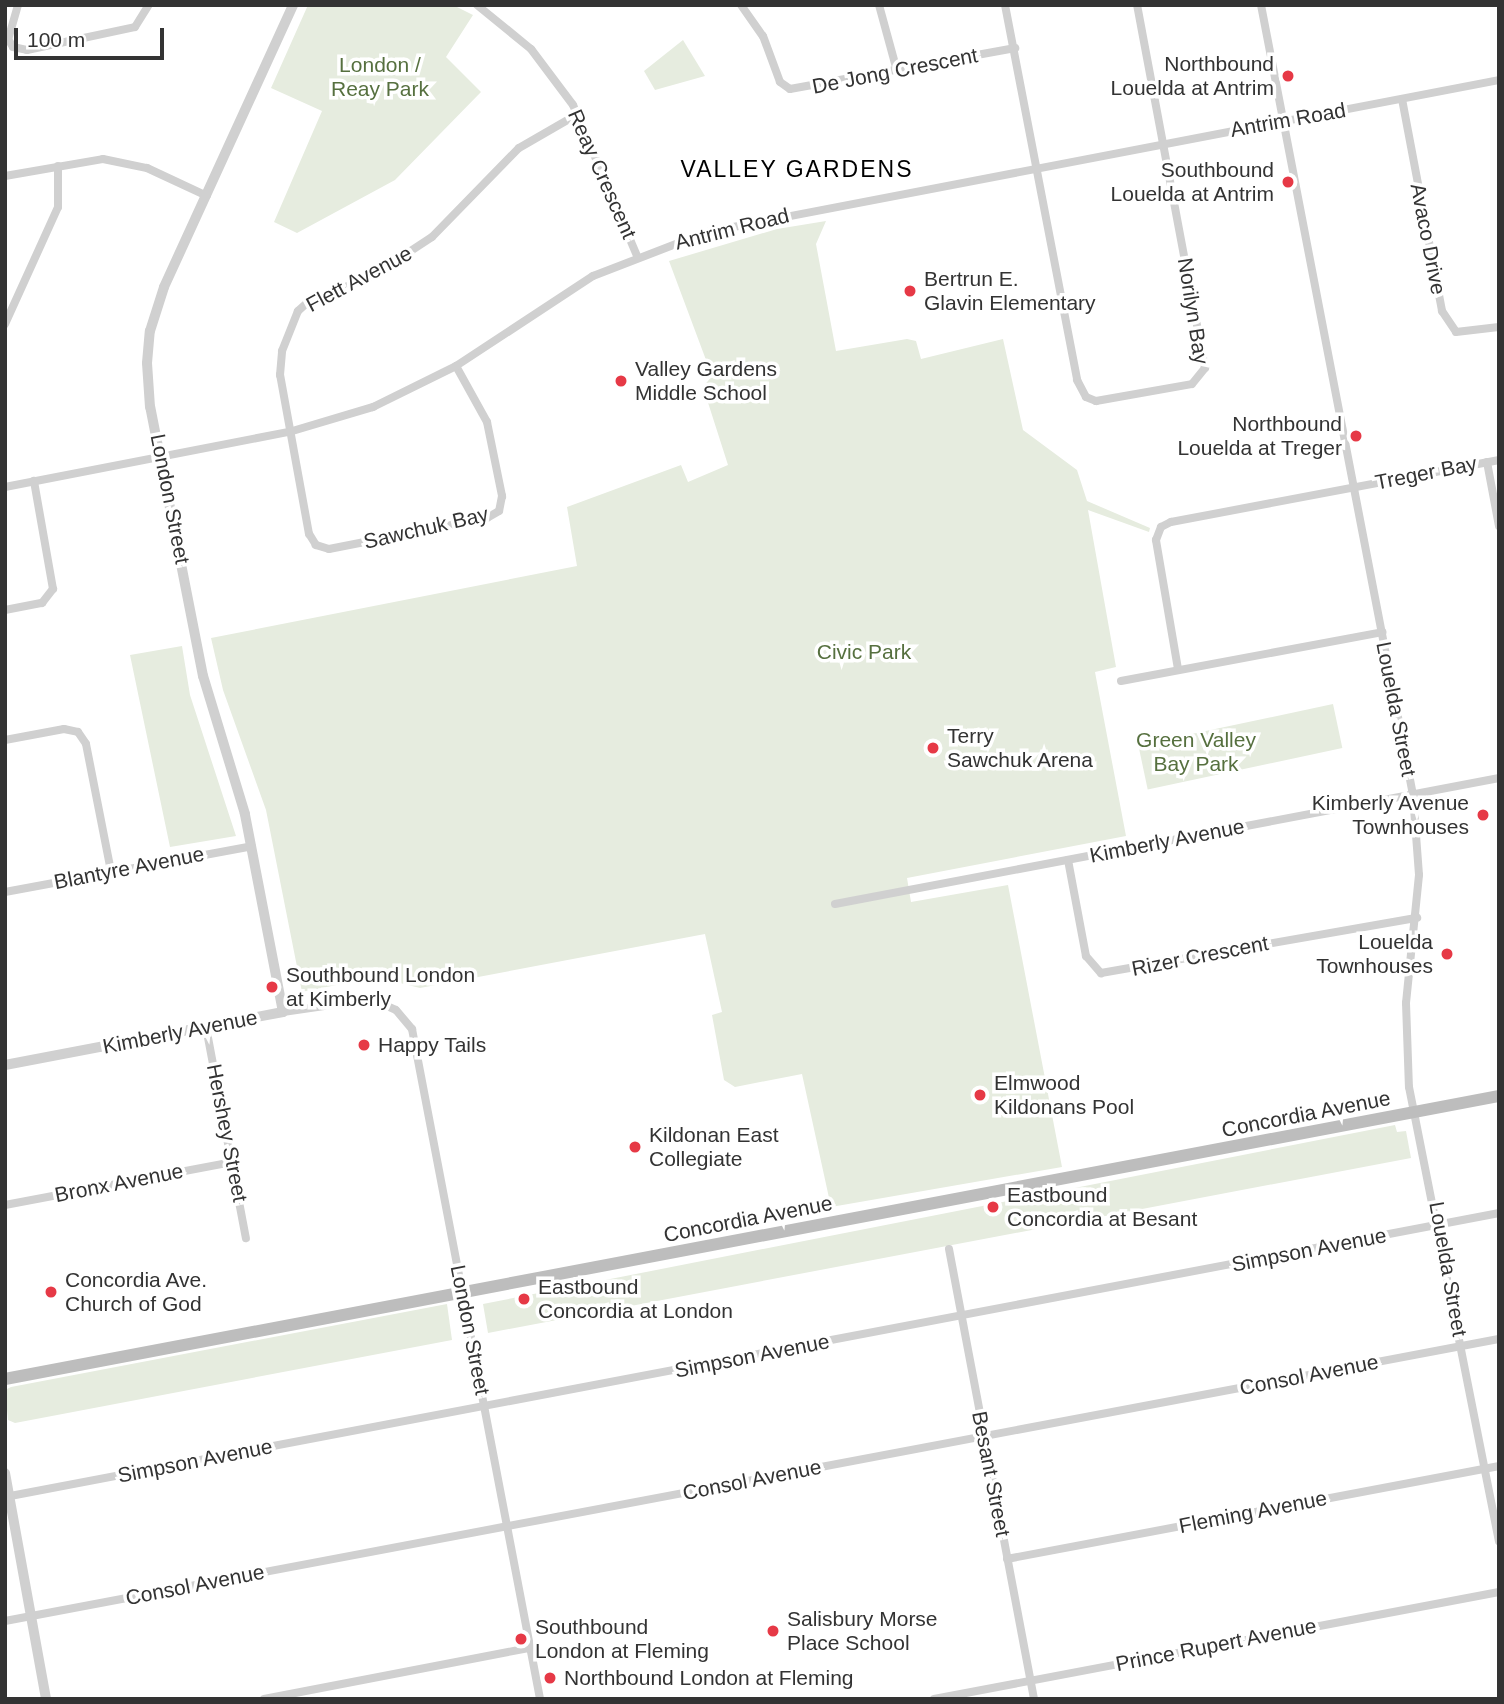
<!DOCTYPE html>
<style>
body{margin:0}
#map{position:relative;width:1504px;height:1704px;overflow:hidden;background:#fff;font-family:Helvetica,sans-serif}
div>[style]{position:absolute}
.green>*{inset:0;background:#e6ecdf;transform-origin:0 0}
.minor>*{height:8px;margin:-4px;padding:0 4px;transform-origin:4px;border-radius:4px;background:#d0d0d0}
.tertiary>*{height:10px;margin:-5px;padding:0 5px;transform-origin:5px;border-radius:5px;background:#d0d0d0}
.secondary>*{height:12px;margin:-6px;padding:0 6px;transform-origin:6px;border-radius:6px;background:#bdbdbd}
.dots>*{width:19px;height:19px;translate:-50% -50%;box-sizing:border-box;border:4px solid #fff;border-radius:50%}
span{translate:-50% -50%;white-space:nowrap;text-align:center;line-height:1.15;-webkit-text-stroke:7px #fff;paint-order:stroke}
.poi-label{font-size:21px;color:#333}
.right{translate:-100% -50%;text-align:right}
.left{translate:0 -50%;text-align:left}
.park-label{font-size:21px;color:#56703f}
.street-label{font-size:21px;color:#333}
.neighbourhood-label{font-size:23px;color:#000;letter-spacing:2px}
.frame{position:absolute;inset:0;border:7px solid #333;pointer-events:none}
.scale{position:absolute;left:14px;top:28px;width:150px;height:32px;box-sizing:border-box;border:4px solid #333;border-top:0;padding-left:9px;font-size:21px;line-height:24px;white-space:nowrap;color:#333;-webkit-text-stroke:5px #fff;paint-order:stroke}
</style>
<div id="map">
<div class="green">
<i style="clip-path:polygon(308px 5px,453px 5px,473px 15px,446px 57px,481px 92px,395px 180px,297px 233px,274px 222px,322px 111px,271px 88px)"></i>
<i style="clip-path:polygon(683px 40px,705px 76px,655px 90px,644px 71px)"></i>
<i style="clip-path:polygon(826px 221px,816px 244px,836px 351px,907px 339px,916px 341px,921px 359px,1003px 339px,1023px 430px,1077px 470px,1087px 501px,1150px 528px,1149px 532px,1088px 510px,1116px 667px,1095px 672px,1126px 836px,907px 878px,911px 902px,1008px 885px,1062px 1167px,831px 1207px,802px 1074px,735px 1087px,724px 1080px,712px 1015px,722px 1012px,705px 934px,420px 988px,376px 977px,302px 992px,266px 810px,223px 690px,211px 638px,577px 566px,567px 507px,681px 465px,688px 482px,728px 465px,703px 387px,712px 376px,669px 261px,777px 229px)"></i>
<i style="clip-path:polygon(182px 646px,190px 695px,236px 836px,170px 847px,130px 655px)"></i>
<i style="left:1333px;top:704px;width:45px;height:199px;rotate:78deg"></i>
<i style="clip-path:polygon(1395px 1125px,1397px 1132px,1406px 1131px,1411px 1158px,488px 1333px,483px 1304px)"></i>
<i style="clip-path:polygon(447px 1304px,452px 1340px,15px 1423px,8px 1420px,5px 1390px,11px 1387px)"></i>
</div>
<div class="minor">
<i style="left:18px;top:5px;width:35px;rotate:106deg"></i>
<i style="left:8px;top:39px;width:9px;rotate:58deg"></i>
<i style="left:13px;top:47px;width:14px;rotate:12deg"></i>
<i style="left:27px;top:50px;width:110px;rotate:-12deg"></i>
<i style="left:135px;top:27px;width:26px;rotate:-58deg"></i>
<i style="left:477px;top:5px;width:70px;rotate:39.2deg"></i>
<i style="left:531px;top:49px;width:70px;rotate:53.1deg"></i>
<i style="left:573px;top:105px;width:164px;rotate:67deg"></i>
<i style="left:741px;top:5px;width:38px;rotate:55deg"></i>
<i style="left:763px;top:36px;width:49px;rotate:69.7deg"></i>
<i style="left:780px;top:82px;width:12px;rotate:35deg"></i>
<i style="left:790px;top:89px;width:229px;rotate:-10.3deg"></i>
<i style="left:879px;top:5px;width:68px;rotate:74.7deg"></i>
<i style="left:1005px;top:5px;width:382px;rotate:79.1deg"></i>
<i style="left:1077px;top:380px;width:19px;rotate:62deg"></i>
<i style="left:1086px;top:397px;width:11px;rotate:22deg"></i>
<i style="left:1096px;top:401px;width:97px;rotate:-10deg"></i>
<i style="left:1192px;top:384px;width:21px;rotate:-51deg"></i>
<i style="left:1205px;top:368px;width:369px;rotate:-100.6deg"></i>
<i style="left:1261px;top:5px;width:804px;rotate:79.11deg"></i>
<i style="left:1413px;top:795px;width:80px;rotate:85.7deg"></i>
<i style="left:1419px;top:875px;width:129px;rotate:95.8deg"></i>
<i style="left:1406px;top:1003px;width:84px;rotate:88deg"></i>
<i style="left:1409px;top:1087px;width:463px;rotate:78.8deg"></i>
<i style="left:1402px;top:99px;width:216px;rotate:79.3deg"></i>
<i style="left:1442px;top:311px;width:25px;rotate:56deg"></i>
<i style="left:1456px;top:332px;width:43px;rotate:-6.6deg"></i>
<i style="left:5px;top:176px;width:99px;rotate:-9.8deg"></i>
<i style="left:103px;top:159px;width:45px;rotate:11.6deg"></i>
<i style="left:147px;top:168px;width:66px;rotate:25deg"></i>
<i style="left:5px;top:324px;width:128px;rotate:-65.6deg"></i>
<i style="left:58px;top:207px;width:41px;rotate:-90deg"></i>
<i style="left:456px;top:366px;width:64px;rotate:61deg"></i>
<i style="left:487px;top:422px;width:76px;rotate:78.5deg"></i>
<i style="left:502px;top:496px;width:15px;rotate:101deg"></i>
<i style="left:499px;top:511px;width:14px;rotate:150deg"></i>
<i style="left:487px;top:518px;width:161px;rotate:168.9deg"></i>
<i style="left:329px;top:549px;width:14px;rotate:-163deg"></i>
<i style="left:316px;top:545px;width:13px;rotate:-122deg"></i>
<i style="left:309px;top:534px;width:162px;rotate:-100.3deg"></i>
<i style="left:280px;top:375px;width:24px;rotate:-85deg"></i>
<i style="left:282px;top:351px;width:43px;rotate:-68.2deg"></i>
<i style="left:298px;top:311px;width:12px;rotate:-42deg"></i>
<i style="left:307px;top:303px;width:73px;rotate:-22.7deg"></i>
<i style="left:374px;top:275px;width:69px;rotate:-33.2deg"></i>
<i style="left:432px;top:237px;width:124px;rotate:-45.7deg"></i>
<i style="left:519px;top:148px;width:68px;rotate:-30deg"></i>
<i style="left:1487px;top:462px;width:65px;rotate:79.4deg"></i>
<i style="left:5px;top:487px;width:289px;rotate:-11deg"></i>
<i style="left:289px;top:432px;width:88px;rotate:-16.6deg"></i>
<i style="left:373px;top:407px;width:93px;rotate:-26.3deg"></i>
<i style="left:456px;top:366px;width:164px;rotate:-33.3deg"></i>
<i style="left:593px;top:276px;width:122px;rotate:-21.1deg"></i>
<i style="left:707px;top:232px;width:806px;rotate:-10.86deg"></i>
<i style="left:5px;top:610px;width:38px;rotate:-11deg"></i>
<i style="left:42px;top:603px;width:18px;rotate:-52deg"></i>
<i style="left:53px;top:589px;width:110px;rotate:-100deg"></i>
<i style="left:1178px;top:669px;width:131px;rotate:-99.7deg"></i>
<i style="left:1156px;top:540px;width:14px;rotate:-69deg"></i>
<i style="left:1161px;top:527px;width:11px;rotate:-27deg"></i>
<i style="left:1171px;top:522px;width:334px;rotate:-10.7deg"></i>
<i style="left:1121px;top:681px;width:266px;rotate:-10.6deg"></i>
<i style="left:5px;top:740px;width:60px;rotate:-10.6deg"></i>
<i style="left:64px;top:729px;width:14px;rotate:12deg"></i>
<i style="left:78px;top:732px;width:14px;rotate:56deg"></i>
<i style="left:86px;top:744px;width:129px;rotate:78.9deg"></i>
<i style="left:1068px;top:860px;width:98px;rotate:79.4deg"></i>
<i style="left:1086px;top:956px;width:23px;rotate:49deg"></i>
<i style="left:1101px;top:973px;width:321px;rotate:-9.9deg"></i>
<i style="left:5px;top:892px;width:251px;rotate:-10.5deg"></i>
<i style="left:835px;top:904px;width:676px;rotate:-10.74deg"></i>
<i style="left:283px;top:1012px;width:90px;rotate:-8.3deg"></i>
<i style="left:372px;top:999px;width:26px;rotate:25deg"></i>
<i style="left:396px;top:1010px;width:25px;rotate:50deg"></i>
<i style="left:412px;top:1029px;width:682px;rotate:79.18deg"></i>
<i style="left:206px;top:1027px;width:215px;rotate:79.3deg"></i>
<i style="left:5px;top:1205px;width:231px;rotate:-10.7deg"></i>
<i style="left:949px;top:1249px;width:458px;rotate:79.3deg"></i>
<i style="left:5px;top:1497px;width:1521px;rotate:-10.76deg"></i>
<i style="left:1007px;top:1559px;width:501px;rotate:-10.7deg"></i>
<i style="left:5px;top:1621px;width:1520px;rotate:-10.69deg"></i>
<i style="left:264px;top:1699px;width:271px;rotate:-10.9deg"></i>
<i style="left:934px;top:1699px;width:575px;rotate:-10.72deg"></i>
</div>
<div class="tertiary">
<i style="left:5px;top:1065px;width:283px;rotate:-10.8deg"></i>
<i style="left:283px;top:1012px;width:202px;rotate:-100.9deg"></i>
<i style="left:245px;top:814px;width:144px;rotate:-106.9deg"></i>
<i style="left:203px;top:676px;width:274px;rotate:-101.1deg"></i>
<i style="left:150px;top:407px;width:44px;rotate:-93.9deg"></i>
<i style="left:147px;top:363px;width:32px;rotate:-85deg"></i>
<i style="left:150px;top:331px;width:46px;rotate:-72.3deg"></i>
<i style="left:164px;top:287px;width:310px;rotate:-65.4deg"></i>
<i style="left:5px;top:1473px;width:230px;rotate:79.7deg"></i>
</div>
<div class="secondary">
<i style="left:5px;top:1379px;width:1521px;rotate:-10.73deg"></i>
</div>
<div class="dots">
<i style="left:1288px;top:76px;background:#e63946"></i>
<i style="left:1288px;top:182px;background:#e63946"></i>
<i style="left:910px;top:291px;background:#e63946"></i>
<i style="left:621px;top:381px;background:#e63946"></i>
<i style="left:1356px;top:436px;background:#e63946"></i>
<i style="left:933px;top:748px;background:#e63946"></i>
<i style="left:1483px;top:815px;background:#e63946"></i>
<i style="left:1447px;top:954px;background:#e63946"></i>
<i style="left:272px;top:987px;background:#e63946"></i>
<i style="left:364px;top:1045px;background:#e63946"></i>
<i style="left:980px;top:1095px;background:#e63946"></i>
<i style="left:635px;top:1147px;background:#e63946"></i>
<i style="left:993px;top:1207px;background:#e63946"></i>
<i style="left:51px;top:1292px;background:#e63946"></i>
<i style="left:524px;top:1299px;background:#e63946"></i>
<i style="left:773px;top:1631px;background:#e63946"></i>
<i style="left:521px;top:1639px;background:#e63946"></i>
<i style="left:550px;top:1678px;background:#e63946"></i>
</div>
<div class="poi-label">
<span class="right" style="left:1274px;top:76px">Northbound<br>Louelda at Antrim</span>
<span class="right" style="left:1274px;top:182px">Southbound<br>Louelda at Antrim</span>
<span class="left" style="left:924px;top:291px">Bertrun E.<br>Glavin Elementary</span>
<span class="left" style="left:635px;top:381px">Valley Gardens<br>Middle School</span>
<span class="right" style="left:1342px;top:436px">Northbound<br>Louelda at Treger</span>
<span class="left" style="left:947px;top:748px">Terry<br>Sawchuk Arena</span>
<span class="right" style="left:1469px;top:815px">Kimberly Avenue<br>Townhouses</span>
<span class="right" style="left:1433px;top:954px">Louelda<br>Townhouses</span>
<span class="left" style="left:286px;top:987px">Southbound London<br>at Kimberly</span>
<span class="left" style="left:378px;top:1045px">Happy Tails</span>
<span class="left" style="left:994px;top:1095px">Elmwood<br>Kildonans Pool</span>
<span class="left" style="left:649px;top:1147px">Kildonan East<br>Collegiate</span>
<span class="left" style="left:1007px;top:1207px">Eastbound<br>Concordia at Besant</span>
<span class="left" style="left:65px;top:1292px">Concordia Ave.<br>Church of God</span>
<span class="left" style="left:538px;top:1299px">Eastbound<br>Concordia at London</span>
<span class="left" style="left:787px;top:1631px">Salisbury Morse<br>Place School</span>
<span class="left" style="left:535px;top:1639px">Southbound<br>London at Fleming</span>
<span class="left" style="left:564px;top:1678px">Northbound London at Fleming</span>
</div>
<div class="park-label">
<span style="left:380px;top:77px">London /<br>Reay Park</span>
<span style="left:864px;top:652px">Civic Park</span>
<span style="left:1196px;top:752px">Green Valley<br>Bay Park</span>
</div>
<div class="street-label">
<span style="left:895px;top:71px;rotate:-11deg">De Jong Crescent</span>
<span style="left:1288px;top:120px;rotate:-10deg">Antrim Road</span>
<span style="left:602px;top:174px;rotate:66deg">Reay Crescent</span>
<span style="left:732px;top:229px;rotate:-14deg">Antrim Road</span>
<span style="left:1428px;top:239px;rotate:79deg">Avaco Drive</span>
<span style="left:359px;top:279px;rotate:-28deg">Flett Avenue</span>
<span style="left:1193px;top:311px;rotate:81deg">Norilyn Bay</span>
<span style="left:1426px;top:473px;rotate:-11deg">Treger Bay</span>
<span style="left:170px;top:499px;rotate:79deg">London Street</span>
<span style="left:426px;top:528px;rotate:-13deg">Sawchuk Bay</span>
<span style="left:1396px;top:709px;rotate:79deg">Louelda Street</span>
<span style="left:1167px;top:841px;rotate:-11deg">Kimberly Avenue</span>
<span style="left:129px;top:868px;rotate:-11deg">Blantyre Avenue</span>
<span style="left:1200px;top:956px;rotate:-11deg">Rizer Crescent</span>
<span style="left:180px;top:1032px;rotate:-11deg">Kimberly Avenue</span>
<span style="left:1306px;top:1114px;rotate:-11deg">Concordia Avenue</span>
<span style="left:227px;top:1133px;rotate:79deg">Hershey Street</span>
<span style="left:119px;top:1183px;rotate:-11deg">Bronx Avenue</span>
<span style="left:748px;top:1219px;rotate:-11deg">Concordia Avenue</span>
<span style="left:1309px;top:1250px;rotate:-11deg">Simpson Avenue</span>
<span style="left:1448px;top:1269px;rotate:80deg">Louelda Street</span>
<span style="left:470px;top:1330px;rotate:79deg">London Street</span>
<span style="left:752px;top:1356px;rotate:-11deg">Simpson Avenue</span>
<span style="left:1309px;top:1375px;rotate:-11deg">Consol Avenue</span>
<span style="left:195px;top:1461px;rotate:-11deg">Simpson Avenue</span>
<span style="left:991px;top:1474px;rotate:79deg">Besant Street</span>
<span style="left:752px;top:1480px;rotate:-11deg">Consol Avenue</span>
<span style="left:1253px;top:1512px;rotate:-11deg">Fleming Avenue</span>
<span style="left:195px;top:1585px;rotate:-11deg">Consol Avenue</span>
<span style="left:1216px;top:1645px;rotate:-11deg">Prince Rupert Avenue</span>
</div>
<div class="neighbourhood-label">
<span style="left:797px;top:169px">VALLEY GARDENS</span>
</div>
<div class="frame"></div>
<div class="scale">100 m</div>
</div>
